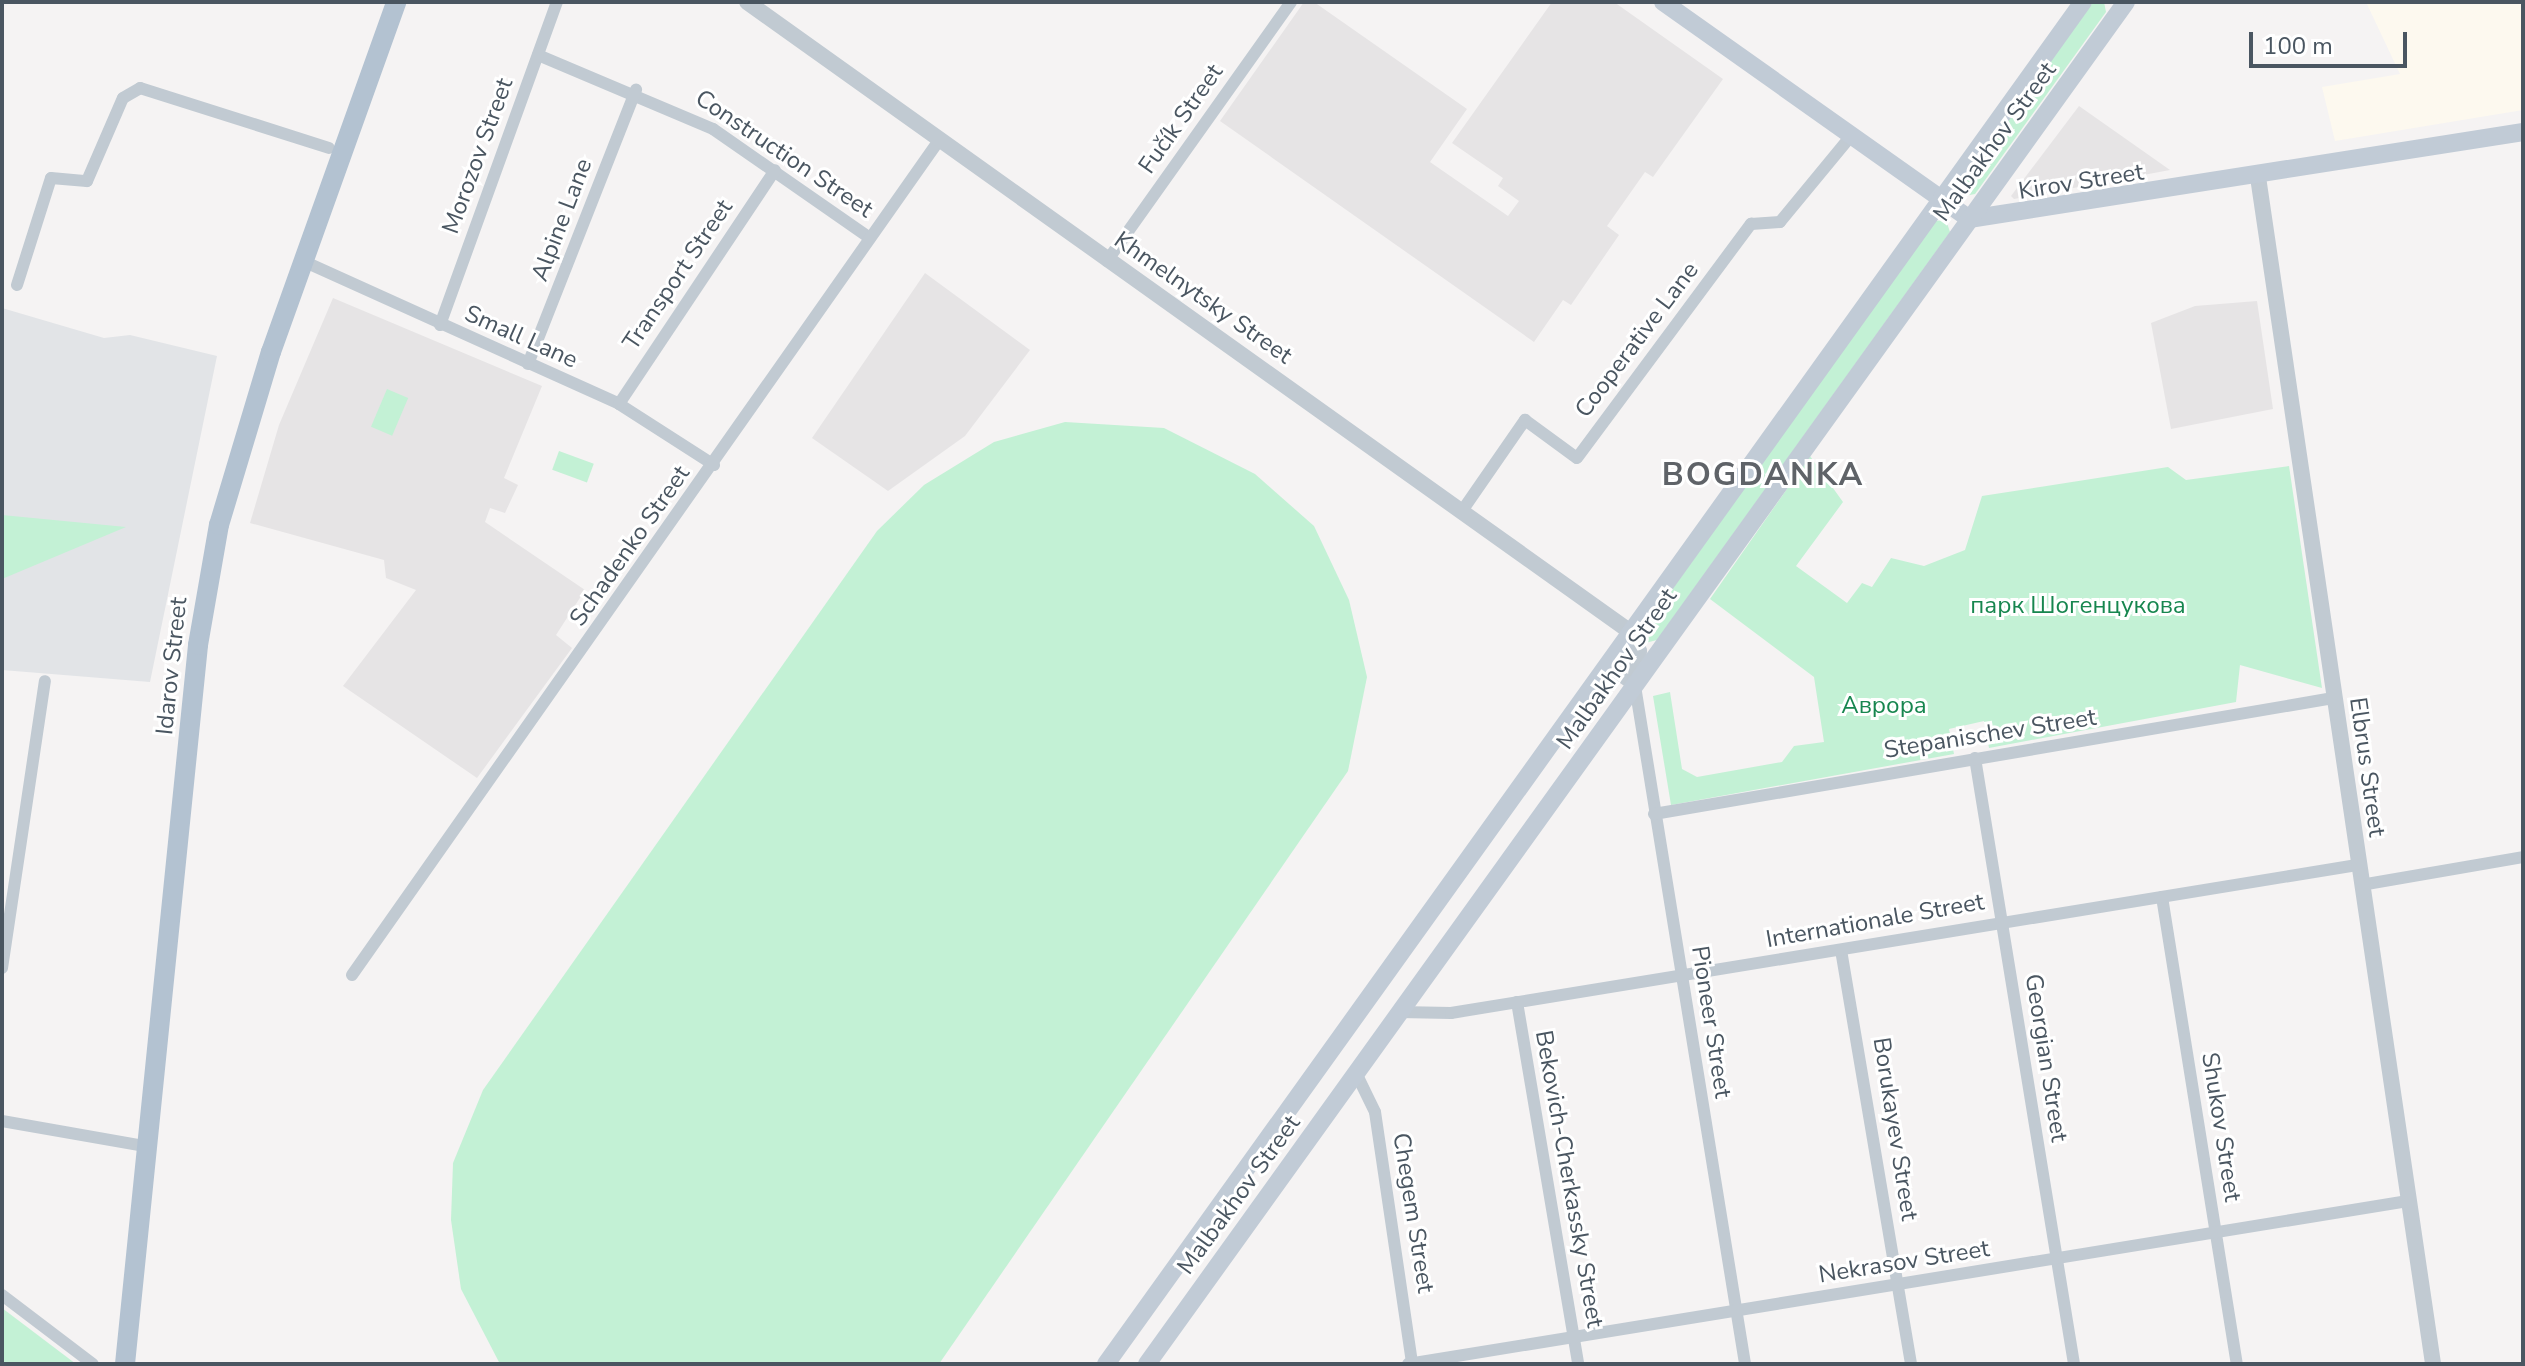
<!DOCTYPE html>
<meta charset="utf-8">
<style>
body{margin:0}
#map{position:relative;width:2525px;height:1366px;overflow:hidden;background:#f5f3f3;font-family:"Nunito Sans",sans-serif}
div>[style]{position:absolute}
.commercial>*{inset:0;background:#fdf9ef}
.education>*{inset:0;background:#e6e4e5}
.airport>*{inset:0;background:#e2e4e7}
.green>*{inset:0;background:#c3f1d5;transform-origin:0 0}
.minor>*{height:12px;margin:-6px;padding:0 6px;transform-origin:6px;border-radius:6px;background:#c1cad2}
.tertiary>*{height:16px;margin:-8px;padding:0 8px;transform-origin:8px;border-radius:8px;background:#c1cad2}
.secondary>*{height:18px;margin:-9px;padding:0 9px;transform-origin:9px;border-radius:9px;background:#c1cbd6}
.primary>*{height:20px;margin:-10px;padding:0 10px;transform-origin:10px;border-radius:10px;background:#b3c2d1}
span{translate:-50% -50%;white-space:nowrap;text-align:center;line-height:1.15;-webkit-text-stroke:6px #fff;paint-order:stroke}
.street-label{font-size:24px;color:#4a5661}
.park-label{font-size:24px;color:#17864f}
.district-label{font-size:32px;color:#5f6368;font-weight:700;letter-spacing:2px}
.frame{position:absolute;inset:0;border:4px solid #4a5661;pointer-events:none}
.scale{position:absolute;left:2249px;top:32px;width:158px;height:36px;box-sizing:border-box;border:4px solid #4a5661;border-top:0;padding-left:10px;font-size:24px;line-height:28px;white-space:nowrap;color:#4a5661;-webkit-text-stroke:6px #fff;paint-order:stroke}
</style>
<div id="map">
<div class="commercial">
<i style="clip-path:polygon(2366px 2px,2523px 2px,2523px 110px,2335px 141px,2322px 87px,2400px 74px)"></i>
</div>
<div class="education">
<i style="clip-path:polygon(1304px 2px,1314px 2px,1467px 109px,1430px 162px,1508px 216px,1519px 201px,1498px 186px,1503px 178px,1452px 143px,1552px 2px,1614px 2px,1723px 79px,1653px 177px,1645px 172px,1607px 226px,1619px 235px,1571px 305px,1563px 300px,1534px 342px,1220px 121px)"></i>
<i style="clip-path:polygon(2079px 106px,2170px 170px,2014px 199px,2011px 196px)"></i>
<i style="clip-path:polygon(925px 273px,1030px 350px,965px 436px,888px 491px,812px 438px)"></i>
<i style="clip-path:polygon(333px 298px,542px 386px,504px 478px,518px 485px,505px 513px,490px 508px,485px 522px,585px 590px,556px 635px,572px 648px,477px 778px,343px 686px,416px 590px,386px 578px,384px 560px,250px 523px,279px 425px)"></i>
<i style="clip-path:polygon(2257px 301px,2273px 409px,2171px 429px,2151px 323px,2195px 306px)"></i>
</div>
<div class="airport">
<i style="clip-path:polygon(2px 308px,104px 338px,130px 335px,217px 356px,150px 682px,2px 670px)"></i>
</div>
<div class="green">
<i style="clip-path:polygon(2093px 2px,2104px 2px,2106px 12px,1975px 194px,1964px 196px,1960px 187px)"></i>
<i style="clip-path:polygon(1946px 220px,1950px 232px,1657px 640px,1645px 643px,1644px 629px,1934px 221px)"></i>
<i style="left:387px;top:389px;width:23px;height:41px;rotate:23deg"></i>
<i style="clip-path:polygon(1065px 422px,1164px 428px,1255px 474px,1314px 526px,1349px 600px,1367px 677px,1348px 771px,939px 1364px,500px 1364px,461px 1289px,451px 1220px,453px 1163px,483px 1090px,877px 531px,924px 485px,994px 442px)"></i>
<i style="left:559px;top:451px;width:37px;height:20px;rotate:20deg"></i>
<i style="clip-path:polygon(1810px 456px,1843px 502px,1796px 566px,1847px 603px,1862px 583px,1872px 587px,1891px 558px,1924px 566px,1965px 550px,1982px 496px,2168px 467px,2186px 480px,2289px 466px,2322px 688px,2240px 665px,2236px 702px,1989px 748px,1984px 721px,1949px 729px,1954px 754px,1671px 805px,1653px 696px,1670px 692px,1682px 769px,1697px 777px,1782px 762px,1794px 746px,1824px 742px,1814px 677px,1710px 599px)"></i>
<i style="clip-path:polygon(2px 515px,126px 527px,2px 579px)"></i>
<i style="clip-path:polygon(2px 1308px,76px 1364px,2px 1364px)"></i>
</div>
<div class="minor">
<i style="left:538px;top:55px;width:190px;rotate:22.9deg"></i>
<i style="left:713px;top:129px;width:191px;rotate:34.8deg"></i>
<i style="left:303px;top:261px;width:347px;rotate:24.3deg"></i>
<i style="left:619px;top:404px;width:113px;rotate:32.7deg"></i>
<i style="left:1107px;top:261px;width:318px;rotate:-54.6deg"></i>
<i style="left:17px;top:285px;width:112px;rotate:-72.4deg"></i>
<i style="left:51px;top:178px;width:36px;rotate:5deg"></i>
<i style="left:87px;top:181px;width:90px;rotate:-66.6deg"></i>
<i style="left:123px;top:98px;width:20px;rotate:-30deg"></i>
<i style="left:140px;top:88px;width:198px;rotate:17.6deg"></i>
<i style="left:440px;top:325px;width:344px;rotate:-70.1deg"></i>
<i style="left:528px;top:364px;width:295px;rotate:-68.5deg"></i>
<i style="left:619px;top:404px;width:281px;rotate:-56.3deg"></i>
<i style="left:1462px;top:511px;width:111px;rotate:-55.3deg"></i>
<i style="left:1525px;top:420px;width:64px;rotate:36.2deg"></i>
<i style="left:1577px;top:458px;width:292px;rotate:-53.4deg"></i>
<i style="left:1751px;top:224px;width:29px;rotate:-4deg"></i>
<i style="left:1780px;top:222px;width:112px;rotate:-50.5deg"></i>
<i style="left:1607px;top:667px;width:34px;rotate:34deg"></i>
<i style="left:1635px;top:686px;width:687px;rotate:80.78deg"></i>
<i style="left:1975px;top:758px;width:614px;rotate:80.72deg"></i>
<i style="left:1654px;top:814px;width:689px;rotate:-9.69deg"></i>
<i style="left:2361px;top:885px;width:164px;rotate:-9.8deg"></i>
<i style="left:2162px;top:897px;width:473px;rotate:80.9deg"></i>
<i style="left:1841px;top:950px;width:420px;rotate:80.4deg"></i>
<i style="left:2px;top:968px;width:290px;rotate:-81.5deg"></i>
<i style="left:352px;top:975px;width:1022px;rotate:-54.88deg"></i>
<i style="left:1517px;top:1002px;width:367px;rotate:80.4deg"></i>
<i style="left:1399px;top:1012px;width:52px;rotate:1.1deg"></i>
<i style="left:1451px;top:1013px;width:918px;rotate:-9.28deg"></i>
<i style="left:1356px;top:1073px;width:43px;rotate:64deg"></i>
<i style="left:1375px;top:1112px;width:255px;rotate:81.6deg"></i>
<i style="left:2px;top:1121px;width:138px;rotate:10deg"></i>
<i style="left:2px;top:1295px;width:114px;rotate:37.2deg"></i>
<i style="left:1408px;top:1364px;width:1013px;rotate:-9.26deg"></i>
</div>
<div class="tertiary">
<i style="left:747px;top:2px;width:1087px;rotate:35.49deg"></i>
<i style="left:1632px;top:633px;width:19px;rotate:69deg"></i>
<i style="left:1639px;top:651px;width:35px;rotate:97deg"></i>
<i style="left:2258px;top:177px;width:1200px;rotate:81.61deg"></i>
</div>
<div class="secondary">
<i style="left:1663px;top:2px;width:375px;rotate:35.3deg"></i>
<i style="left:1969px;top:219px;width:561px;rotate:-8.92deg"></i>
<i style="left:1106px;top:1364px;width:1676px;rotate:-54.35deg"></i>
<i style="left:1147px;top:1364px;width:1677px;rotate:-54.29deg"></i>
</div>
<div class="primary">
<i style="left:125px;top:1364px;width:723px;rotate:-84.2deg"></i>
<i style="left:198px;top:645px;width:122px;rotate:-80.1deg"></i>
<i style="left:219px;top:525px;width:181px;rotate:-73.3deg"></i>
<i style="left:271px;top:352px;width:372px;rotate:-70.3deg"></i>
</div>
<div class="street-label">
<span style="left:1181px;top:119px;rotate:-55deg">Fučík Street</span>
<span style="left:1995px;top:142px;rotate:-54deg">Malbakhov Street</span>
<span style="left:784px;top:154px;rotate:34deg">Construction Street</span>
<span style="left:478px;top:156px;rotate:-70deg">Morozov Street</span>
<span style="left:2081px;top:182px;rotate:-9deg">Kirov Street</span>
<span style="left:562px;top:220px;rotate:-69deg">Alpine Lane</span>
<span style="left:678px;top:275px;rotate:-56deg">Transport Street</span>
<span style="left:1203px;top:298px;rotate:35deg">Khmelnytsky Street</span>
<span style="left:521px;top:337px;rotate:24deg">Small Lane</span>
<span style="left:1637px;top:340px;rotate:-53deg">Cooperative Lane</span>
<span style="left:630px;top:546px;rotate:-55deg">Schadenko Street</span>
<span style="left:172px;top:666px;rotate:-84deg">Idarov Street</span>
<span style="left:1617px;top:669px;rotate:-55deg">Malbakhov Street</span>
<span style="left:1990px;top:734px;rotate:-9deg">Stepanischev Street</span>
<span style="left:2367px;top:767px;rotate:82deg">Elbrus Street</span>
<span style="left:1875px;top:921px;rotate:-10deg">Internationale Street</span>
<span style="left:1711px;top:1022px;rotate:81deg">Pioneer Street</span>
<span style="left:2046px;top:1058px;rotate:81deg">Georgian Street</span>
<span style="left:2221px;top:1127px;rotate:81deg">Shukov Street</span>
<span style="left:1895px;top:1129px;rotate:81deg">Borukayev Street</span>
<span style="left:1569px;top:1179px;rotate:80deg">Bekovich-Cherkassky Street</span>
<span style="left:1239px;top:1195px;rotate:-54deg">Malbakhov Street</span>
<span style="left:1413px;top:1213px;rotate:81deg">Chegem Street</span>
<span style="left:1904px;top:1262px;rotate:-9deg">Nekrasov Street</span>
</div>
<div class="park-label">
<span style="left:2078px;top:606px">парк Шогенцукова</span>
<span style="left:1884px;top:706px">Аврора</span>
</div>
<div class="district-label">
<span style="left:1763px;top:475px">BOGDANKA</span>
</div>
<div class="frame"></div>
<div class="scale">100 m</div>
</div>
